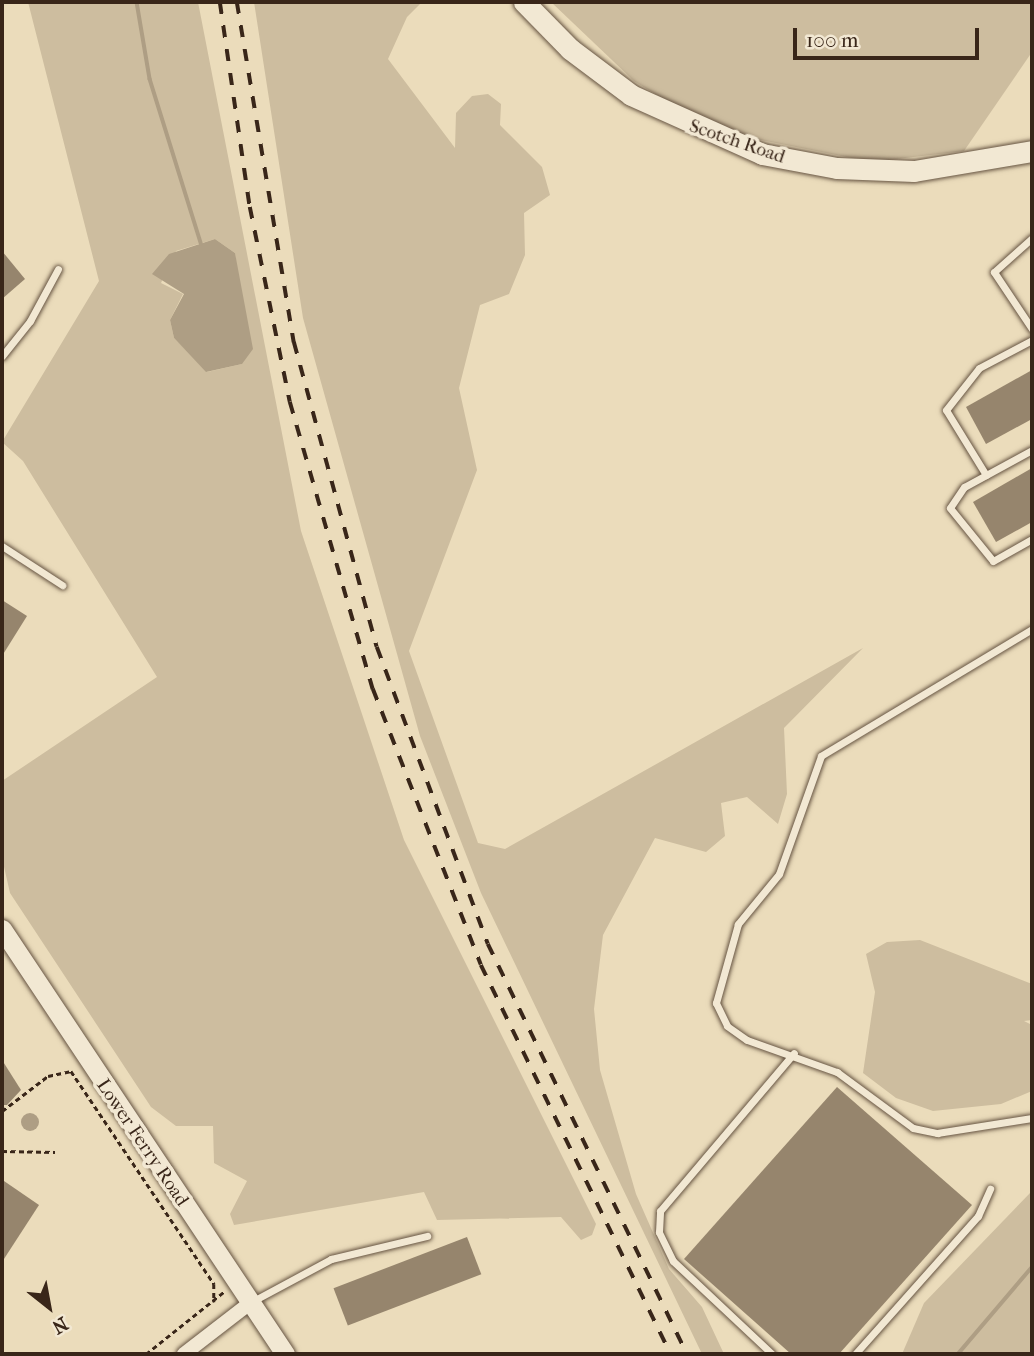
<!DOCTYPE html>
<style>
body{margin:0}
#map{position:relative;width:1034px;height:1356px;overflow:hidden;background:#ebdcbb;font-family:"IM FELL French Canon",serif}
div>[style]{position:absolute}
.green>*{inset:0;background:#cdbd9f}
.water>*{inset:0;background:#ae9e84}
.round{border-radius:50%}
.stream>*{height:3.5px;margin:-1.75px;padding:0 1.75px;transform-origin:1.75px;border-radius:1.75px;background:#ae9e84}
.building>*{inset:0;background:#96856d;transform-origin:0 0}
.path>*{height:2.5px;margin-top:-1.25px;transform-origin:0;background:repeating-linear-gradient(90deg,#392619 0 5px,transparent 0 8.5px)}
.roads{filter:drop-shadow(0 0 2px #665442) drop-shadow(0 0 2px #665442)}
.service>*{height:7px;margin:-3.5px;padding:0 3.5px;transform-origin:3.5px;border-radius:3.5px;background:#f2e8d3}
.minor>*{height:14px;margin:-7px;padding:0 7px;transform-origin:7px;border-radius:7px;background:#f2e8d3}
.tertiary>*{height:19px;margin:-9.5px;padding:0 9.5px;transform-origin:9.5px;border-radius:9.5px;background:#f2e8d3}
.secondary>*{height:21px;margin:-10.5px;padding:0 10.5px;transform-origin:10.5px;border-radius:10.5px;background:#f2e8d3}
.rail>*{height:3.5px;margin-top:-1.75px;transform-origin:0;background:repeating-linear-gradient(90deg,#392619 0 12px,transparent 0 24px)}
span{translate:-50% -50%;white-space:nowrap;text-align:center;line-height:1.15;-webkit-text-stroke:7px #f2e8d3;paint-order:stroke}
.street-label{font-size:19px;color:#392619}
.frame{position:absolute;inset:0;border:4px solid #392619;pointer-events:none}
.north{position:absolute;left:14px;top:1272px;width:70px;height:70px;-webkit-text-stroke:5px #f2e8d3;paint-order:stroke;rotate:149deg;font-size:19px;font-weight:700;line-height:28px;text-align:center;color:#392619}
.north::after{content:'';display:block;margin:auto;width:24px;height:32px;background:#392619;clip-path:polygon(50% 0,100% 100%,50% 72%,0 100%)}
.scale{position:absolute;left:793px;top:28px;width:186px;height:32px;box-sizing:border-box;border:4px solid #392619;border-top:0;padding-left:9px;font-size:21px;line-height:24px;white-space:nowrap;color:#392619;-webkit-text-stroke:5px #f2e8d3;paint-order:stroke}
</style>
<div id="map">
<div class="green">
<i style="clip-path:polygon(evenodd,28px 2px,198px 2px,301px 531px,404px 840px,596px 1224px,592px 1235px,581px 1240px,561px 1217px,437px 1220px,424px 1192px,234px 1225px,230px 1214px,247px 1181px,214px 1163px,213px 1126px,176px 1126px,151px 1107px,10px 893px,2px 858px,2px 781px,157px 677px,23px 461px,2px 442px,99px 281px,28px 2px,215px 239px,235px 253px,242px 364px,207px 372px,174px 338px,170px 320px,183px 294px,161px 283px,176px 251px,215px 239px)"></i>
<i style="clip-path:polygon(254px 2px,422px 2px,407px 17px,388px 59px,455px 148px,456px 113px,472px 96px,488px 94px,501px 104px,500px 125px,542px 167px,550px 195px,524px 213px,525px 255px,509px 294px,480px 305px,459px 388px,477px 470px,409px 651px,478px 843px,505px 849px,863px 648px,784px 728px,787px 794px,778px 824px,747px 797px,721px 803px,725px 836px,706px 852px,655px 838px,603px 935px,594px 1009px,600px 1070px,636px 1194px,669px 1269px,702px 1307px,724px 1354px,702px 1354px,481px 893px,420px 736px,303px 318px)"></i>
<i style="clip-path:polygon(551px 2px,1032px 2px,1032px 52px,964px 151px,872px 162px,716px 131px,634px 81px)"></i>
<i style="clip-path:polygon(920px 940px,1032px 984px,1032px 1020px,1024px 1021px,1032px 1025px,1032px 1091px,1001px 1104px,933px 1111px,896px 1098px,863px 1073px,875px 992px,866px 954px,887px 942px)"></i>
<i style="clip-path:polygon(1032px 1191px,1032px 1354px,902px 1354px,924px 1303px)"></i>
</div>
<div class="water">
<i style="clip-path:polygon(215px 239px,235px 253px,253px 349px,242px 364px,206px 372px,174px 338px,170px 320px,184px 294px,152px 274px,169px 254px)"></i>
<i class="round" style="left:21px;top:1113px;width:18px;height:18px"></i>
</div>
<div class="stream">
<i style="left:137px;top:2px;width:78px;rotate:80.4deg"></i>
<i style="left:150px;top:79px;width:172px;rotate:72.7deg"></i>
<i style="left:958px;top:1354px;width:114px;rotate:-49.6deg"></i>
</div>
<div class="building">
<i style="clip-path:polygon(2px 251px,25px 279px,2px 299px)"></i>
<i style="clip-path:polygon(1032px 370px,1032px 419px,986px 444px,966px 407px)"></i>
<i style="clip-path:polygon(1032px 468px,1032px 522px,996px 542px,973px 502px)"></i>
<i style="clip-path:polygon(2px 600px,27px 616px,2px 656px)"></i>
<i style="clip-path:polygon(2px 1060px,21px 1090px,7px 1105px,2px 1105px)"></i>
<i style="clip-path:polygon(837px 1087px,972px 1205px,839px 1354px,791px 1354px,684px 1259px)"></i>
<i style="clip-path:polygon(4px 1181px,39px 1205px,2px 1262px,2px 1184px)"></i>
<i style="left:467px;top:1237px;width:40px;height:143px;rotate:69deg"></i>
</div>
<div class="path">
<i style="left:2px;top:1111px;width:58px;rotate:-37.3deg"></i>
<i style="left:48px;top:1076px;width:24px;rotate:-12deg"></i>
<i style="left:71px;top:1071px;width:257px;rotate:56.1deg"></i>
<i style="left:214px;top:1284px;width:18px;rotate:90deg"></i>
<i style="left:2px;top:1151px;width:53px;rotate:1.1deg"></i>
<i style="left:146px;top:1354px;width:101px;rotate:-38.6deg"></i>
</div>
<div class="roads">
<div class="service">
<i style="left:1032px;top:238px;width:51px;rotate:138.2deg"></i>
<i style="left:994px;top:272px;width:69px;rotate:56.3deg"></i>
<i style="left:2px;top:356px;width:45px;rotate:-51.3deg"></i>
<i style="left:30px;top:321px;width:59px;rotate:-61.7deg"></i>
<i style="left:1032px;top:450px;width:77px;rotate:151.4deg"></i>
<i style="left:964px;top:487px;width:25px;rotate:124deg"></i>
<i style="left:950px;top:508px;width:68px;rotate:50.9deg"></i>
<i style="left:993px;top:561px;width:45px;rotate:-29.4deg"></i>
<i style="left:986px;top:475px;width:76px;rotate:-121.6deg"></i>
<i style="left:946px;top:410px;width:53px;rotate:-51.8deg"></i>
<i style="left:979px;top:368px;width:60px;rotate:-27.8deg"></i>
<i style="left:2px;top:546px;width:72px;rotate:33deg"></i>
<i style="left:1032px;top:629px;width:246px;rotate:149deg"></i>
<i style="left:821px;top:756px;width:125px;rotate:109.6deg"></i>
<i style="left:779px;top:874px;width:65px;rotate:129.4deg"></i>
<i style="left:738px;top:924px;width:82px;rotate:105.6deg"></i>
<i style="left:716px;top:1003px;width:25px;rotate:64deg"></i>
<i style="left:727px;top:1026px;width:24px;rotate:35deg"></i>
<i style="left:747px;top:1040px;width:96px;rotate:19.6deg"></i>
<i style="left:837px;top:1072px;width:94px;rotate:36.4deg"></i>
<i style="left:913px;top:1128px;width:25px;rotate:12deg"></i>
<i style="left:937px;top:1133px;width:96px;rotate:-9deg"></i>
<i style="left:253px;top:1301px;width:89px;rotate:-28.3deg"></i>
<i style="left:331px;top:1259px;width:99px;rotate:-13.5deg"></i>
<i style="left:772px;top:1354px;width:136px;rotate:-136.8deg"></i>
<i style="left:673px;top:1261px;width:32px;rotate:-116deg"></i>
<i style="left:659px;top:1232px;width:21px;rotate:-87deg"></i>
<i style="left:660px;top:1211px;width:207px;rotate:-49.7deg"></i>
<i style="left:855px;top:1354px;width:185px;rotate:-48.3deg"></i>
<i style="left:978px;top:1216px;width:30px;rotate:-66deg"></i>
</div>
<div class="minor">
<i style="left:184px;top:1354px;width:83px;rotate:-37.7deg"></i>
</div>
<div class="tertiary">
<i style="left:2px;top:929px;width:511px;rotate:56.34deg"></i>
</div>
<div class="secondary">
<i style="left:524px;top:2px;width:66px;rotate:45.6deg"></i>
<i style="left:570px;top:49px;width:76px;rotate:37deg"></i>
<i style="left:631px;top:95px;width:144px;rotate:24.2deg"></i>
<i style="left:762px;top:154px;width:76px;rotate:10.6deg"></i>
<i style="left:837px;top:168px;width:77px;rotate:2.2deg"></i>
<i style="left:914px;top:171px;width:120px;rotate:-9.6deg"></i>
</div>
</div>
<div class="rail">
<i style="left:220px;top:2px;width:207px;rotate:81.7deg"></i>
<i style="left:250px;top:207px;width:199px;rotate:78.4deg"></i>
<i style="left:290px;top:402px;width:299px;rotate:73.9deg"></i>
<i style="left:373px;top:689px;width:296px;rotate:68.6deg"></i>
<i style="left:481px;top:965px;width:433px;rotate:64deg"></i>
<i style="left:237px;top:2px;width:345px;rotate:80.5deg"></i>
<i style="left:294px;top:342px;width:316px;rotate:74.8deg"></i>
<i style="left:377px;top:647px;width:317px;rotate:69.5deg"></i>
<i style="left:488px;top:944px;width:456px;rotate:64.1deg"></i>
</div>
<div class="street-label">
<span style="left:737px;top:142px;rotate:19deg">Scotch Road</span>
<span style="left:142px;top:1143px;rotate:56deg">Lower Ferry Road</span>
</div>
<div class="frame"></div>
<div class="north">N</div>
<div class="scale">100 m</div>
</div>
